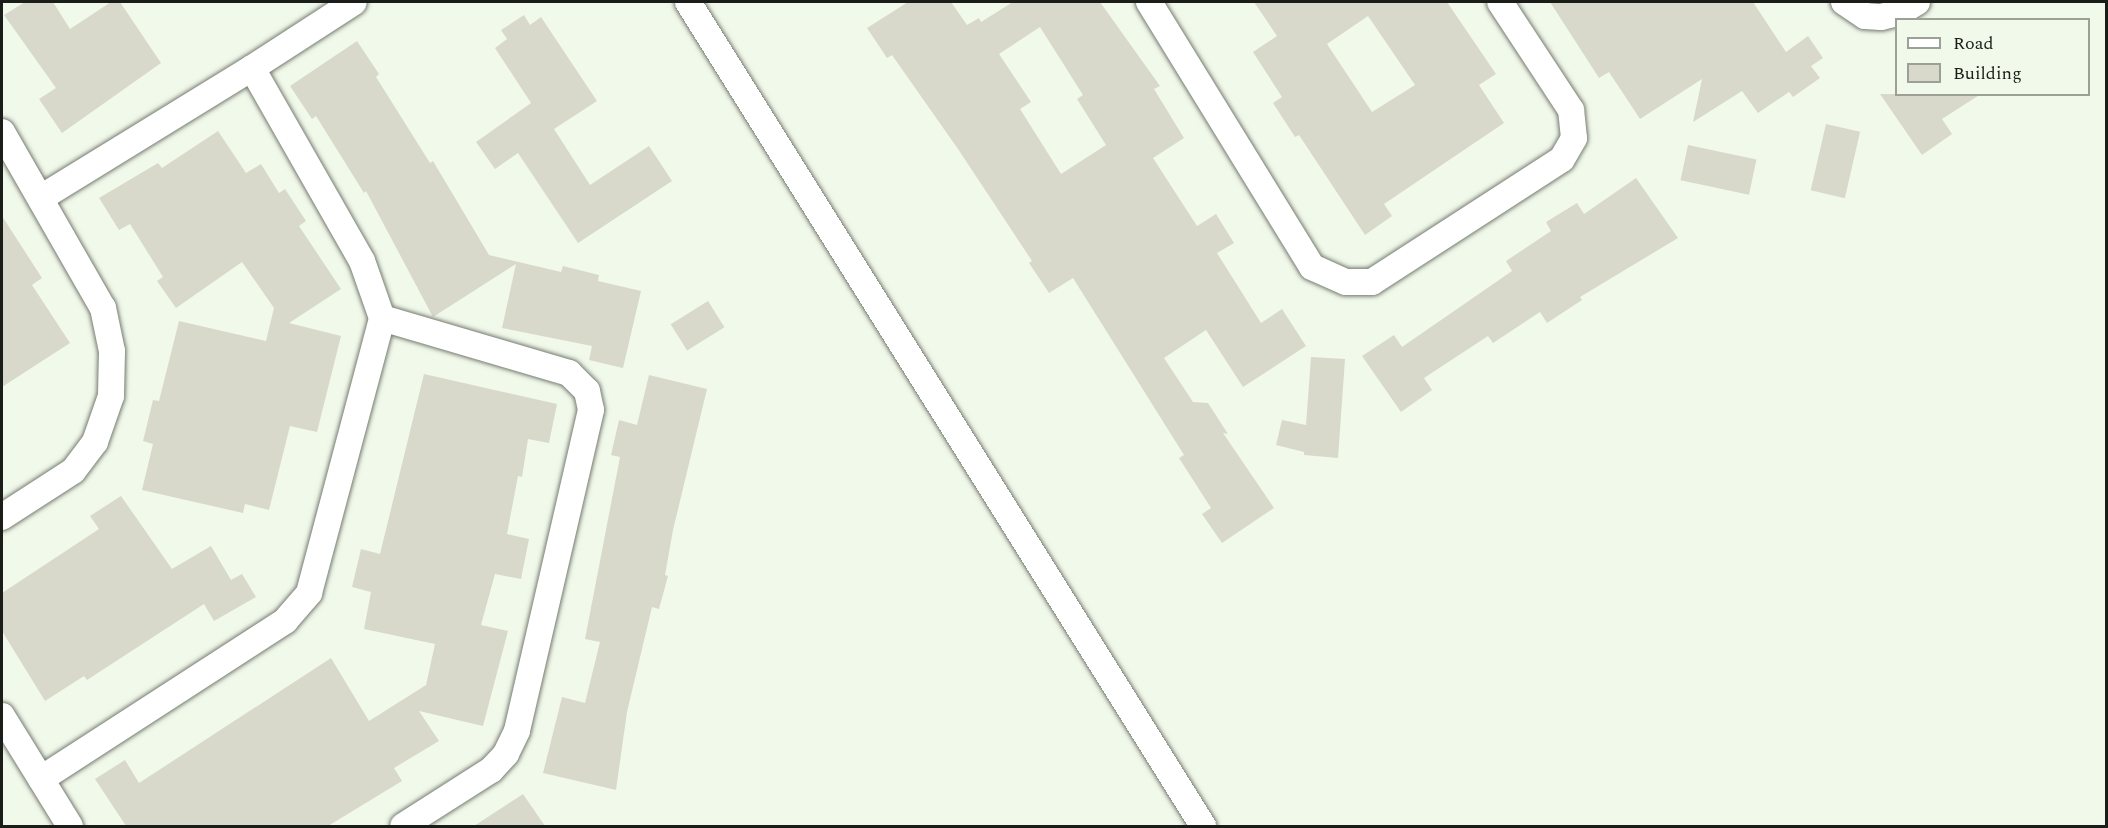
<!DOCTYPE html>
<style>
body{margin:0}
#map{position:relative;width:2108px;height:828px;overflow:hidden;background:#f1f9eb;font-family:Spectral,serif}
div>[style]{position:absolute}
.building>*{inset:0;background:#d8d9ca;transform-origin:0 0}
.roads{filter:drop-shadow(0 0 2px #767c70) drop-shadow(0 0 2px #767c70)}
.street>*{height:26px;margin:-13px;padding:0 13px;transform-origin:13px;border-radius:13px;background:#fff}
span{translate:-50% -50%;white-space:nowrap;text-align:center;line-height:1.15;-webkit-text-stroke:4.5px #f1f9eb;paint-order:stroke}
.frame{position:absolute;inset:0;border:3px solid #1b1d18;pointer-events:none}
.legend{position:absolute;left:1895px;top:18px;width:195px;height:78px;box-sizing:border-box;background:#f1f9eb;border:2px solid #9ba197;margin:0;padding:8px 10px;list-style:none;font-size:18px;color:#1b1d18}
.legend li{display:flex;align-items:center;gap:12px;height:30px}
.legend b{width:30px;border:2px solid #9ba197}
</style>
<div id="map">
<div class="building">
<i style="clip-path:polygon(25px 2px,53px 2px,70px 29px,111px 2px,120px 2px,161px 63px,62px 133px,39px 99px,56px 88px,4px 15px)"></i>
<i style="clip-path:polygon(evenodd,908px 2px,951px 2px,967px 25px,979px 18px,981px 22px,1013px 2px,1100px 2px,1160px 86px,1154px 89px,1184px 138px,1153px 158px,1197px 226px,1216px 214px,1234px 243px,1217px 253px,1261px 323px,1282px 309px,1306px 346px,1243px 387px,1206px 330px,1164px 358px,1193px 402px,1208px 403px,1228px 434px,1223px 433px,1274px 508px,1222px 543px,1202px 514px,1211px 508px,1179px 458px,1184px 455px,1073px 278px,1049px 293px,1029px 263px,1032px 261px,958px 149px,892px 55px,887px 58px,867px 28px,908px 2px,1040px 27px,1083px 95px,1077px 99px,1106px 145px,1061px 174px,1020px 109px,1031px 102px,999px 54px,1040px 27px)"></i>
<i style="clip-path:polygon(evenodd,1254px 2px,1447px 2px,1496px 74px,1479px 85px,1504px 123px,1384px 204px,1392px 216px,1365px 235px,1299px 135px,1295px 137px,1273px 103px,1282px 97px,1253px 52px,1277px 36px,1254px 2px,1368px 16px,1415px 85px,1372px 112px,1327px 44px,1368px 16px)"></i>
<i style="clip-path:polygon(1550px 2px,1753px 2px,1786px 52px,1808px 36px,1823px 58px,1811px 66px,1820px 78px,1793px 97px,1789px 92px,1758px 113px,1742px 91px,1693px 122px,1702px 79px,1640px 119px,1609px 72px,1599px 78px)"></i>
<i style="clip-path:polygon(524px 15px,530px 25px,541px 17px,597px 101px,554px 129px,590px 185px,649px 146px,672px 181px,578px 243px,518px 153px,495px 169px,476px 142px,531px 103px,495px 48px,507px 39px,501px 30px)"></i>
<i style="clip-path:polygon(357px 41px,379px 74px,376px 77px,430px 163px,433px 161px,489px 255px,561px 272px,563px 266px,599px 275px,598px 281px,641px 291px,623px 368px,589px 360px,592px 346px,502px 328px,516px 264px,433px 317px,366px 191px,364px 193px,316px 116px,312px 119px,290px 86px)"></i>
<i style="clip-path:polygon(1880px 94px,1981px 94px,1942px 119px,1952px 134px,1922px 155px)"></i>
<i style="left:1826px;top:124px;width:35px;height:68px;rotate:13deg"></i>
<i style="clip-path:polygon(218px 131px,246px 173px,261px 164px,279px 193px,285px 189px,306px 221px,299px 226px,341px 289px,289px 323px,341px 336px,317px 432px,290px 426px,269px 510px,245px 504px,243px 513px,142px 490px,153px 444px,143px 441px,153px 400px,159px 401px,179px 321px,266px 341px,274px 308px,242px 262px,176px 308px,157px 281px,163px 277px,130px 224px,119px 230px,99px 198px,158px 163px,162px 168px)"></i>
<i style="left:1688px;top:145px;width:70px;height:36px;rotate:12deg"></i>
<i style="clip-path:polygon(1636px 178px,1678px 238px,1580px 297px,1582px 300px,1547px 323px,1540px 312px,1493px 343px,1488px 336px,1424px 378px,1432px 390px,1401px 412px,1362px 356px,1394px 335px,1402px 347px,1512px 271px,1506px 261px,1551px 231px,1546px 222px,1577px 203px,1584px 214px)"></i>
<i style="clip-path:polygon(2px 216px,42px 278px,32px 285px,70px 343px,2px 387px)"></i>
<i style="left:708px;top:301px;width:31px;height:44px;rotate:58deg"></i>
<i style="clip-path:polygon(1311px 357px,1345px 359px,1338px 458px,1304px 455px,1304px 452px,1276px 445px,1282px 420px,1306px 425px)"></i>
<i style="clip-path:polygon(424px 374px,557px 404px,549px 443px,528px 439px,522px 477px,518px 476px,507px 534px,529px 539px,521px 579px,495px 574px,481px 625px,508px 631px,483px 726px,419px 711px,439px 741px,394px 768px,402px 781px,328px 826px,126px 826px,95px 779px,125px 760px,139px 783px,331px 658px,369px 721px,426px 685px,435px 644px,364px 629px,371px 592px,352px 587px,361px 549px,380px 554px)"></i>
<i style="clip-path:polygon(649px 375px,707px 389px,673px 530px,665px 575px,668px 576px,659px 609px,652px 607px,627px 712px,616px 790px,543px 773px,562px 697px,585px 703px,600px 642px,585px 639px,620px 457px,611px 455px,619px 420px,637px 425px)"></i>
<i style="clip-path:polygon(121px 496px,172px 569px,211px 546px,231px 580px,242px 574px,256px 597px,214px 621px,204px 604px,87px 680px,84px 676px,45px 701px,2px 631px,2px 593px,99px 529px,90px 516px)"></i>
<i style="clip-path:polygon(523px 794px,545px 826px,474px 826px)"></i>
</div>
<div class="roads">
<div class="street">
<i style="left:688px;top:2px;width:972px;rotate:57.99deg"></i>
<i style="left:1149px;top:2px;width:311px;rotate:58.4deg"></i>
<i style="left:1312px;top:267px;width:37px;rotate:24deg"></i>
<i style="left:1346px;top:282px;width:26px"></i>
<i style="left:1372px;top:282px;width:226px;rotate:-32.9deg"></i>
<i style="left:1562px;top:159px;width:24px;rotate:-60deg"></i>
<i style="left:1574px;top:138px;width:28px;rotate:-96deg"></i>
<i style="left:1571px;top:110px;width:129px;rotate:-123.3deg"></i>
<i style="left:1844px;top:2px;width:25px;rotate:34deg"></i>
<i style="left:1865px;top:16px;width:16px;rotate:4deg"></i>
<i style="left:1881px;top:17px;width:18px;rotate:-13deg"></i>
<i style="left:1899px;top:13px;width:21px;rotate:-31deg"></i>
<i style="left:252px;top:68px;width:121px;rotate:-32.9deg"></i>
<i style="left:2px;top:132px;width:203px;rotate:60.2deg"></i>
<i style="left:103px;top:308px;width:44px;rotate:78.2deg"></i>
<i style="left:112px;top:351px;width:45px;rotate:91.3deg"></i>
<i style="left:111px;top:396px;width:49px;rotate:109.2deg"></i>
<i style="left:95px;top:442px;width:36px;rotate:127deg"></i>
<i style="left:73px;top:471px;width:85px;rotate:147.1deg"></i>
<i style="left:382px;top:318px;width:195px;rotate:16.4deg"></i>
<i style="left:569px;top:373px;width:25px;rotate:45deg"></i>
<i style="left:587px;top:391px;width:19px;rotate:78deg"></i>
<i style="left:591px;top:410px;width:329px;rotate:103deg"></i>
<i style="left:517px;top:731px;width:25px;rotate:116deg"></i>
<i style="left:506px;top:754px;width:22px;rotate:133deg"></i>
<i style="left:491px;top:770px;width:104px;rotate:147.5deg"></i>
<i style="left:2px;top:716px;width:129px;rotate:58.3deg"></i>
<i style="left:41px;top:779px;width:291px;rotate:-32.9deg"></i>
<i style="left:285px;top:621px;width:37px;rotate:-49deg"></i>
<i style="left:309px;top:593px;width:285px;rotate:-75.1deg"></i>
<i style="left:382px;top:318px;width:60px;rotate:-109.3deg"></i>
<i style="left:362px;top:261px;width:222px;rotate:-119.7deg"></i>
<i style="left:252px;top:68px;width:246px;rotate:148.4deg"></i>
</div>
</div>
<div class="frame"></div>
<ul class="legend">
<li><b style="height:8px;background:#fff"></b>Road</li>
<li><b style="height:16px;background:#d8d9ca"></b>Building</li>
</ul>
</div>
